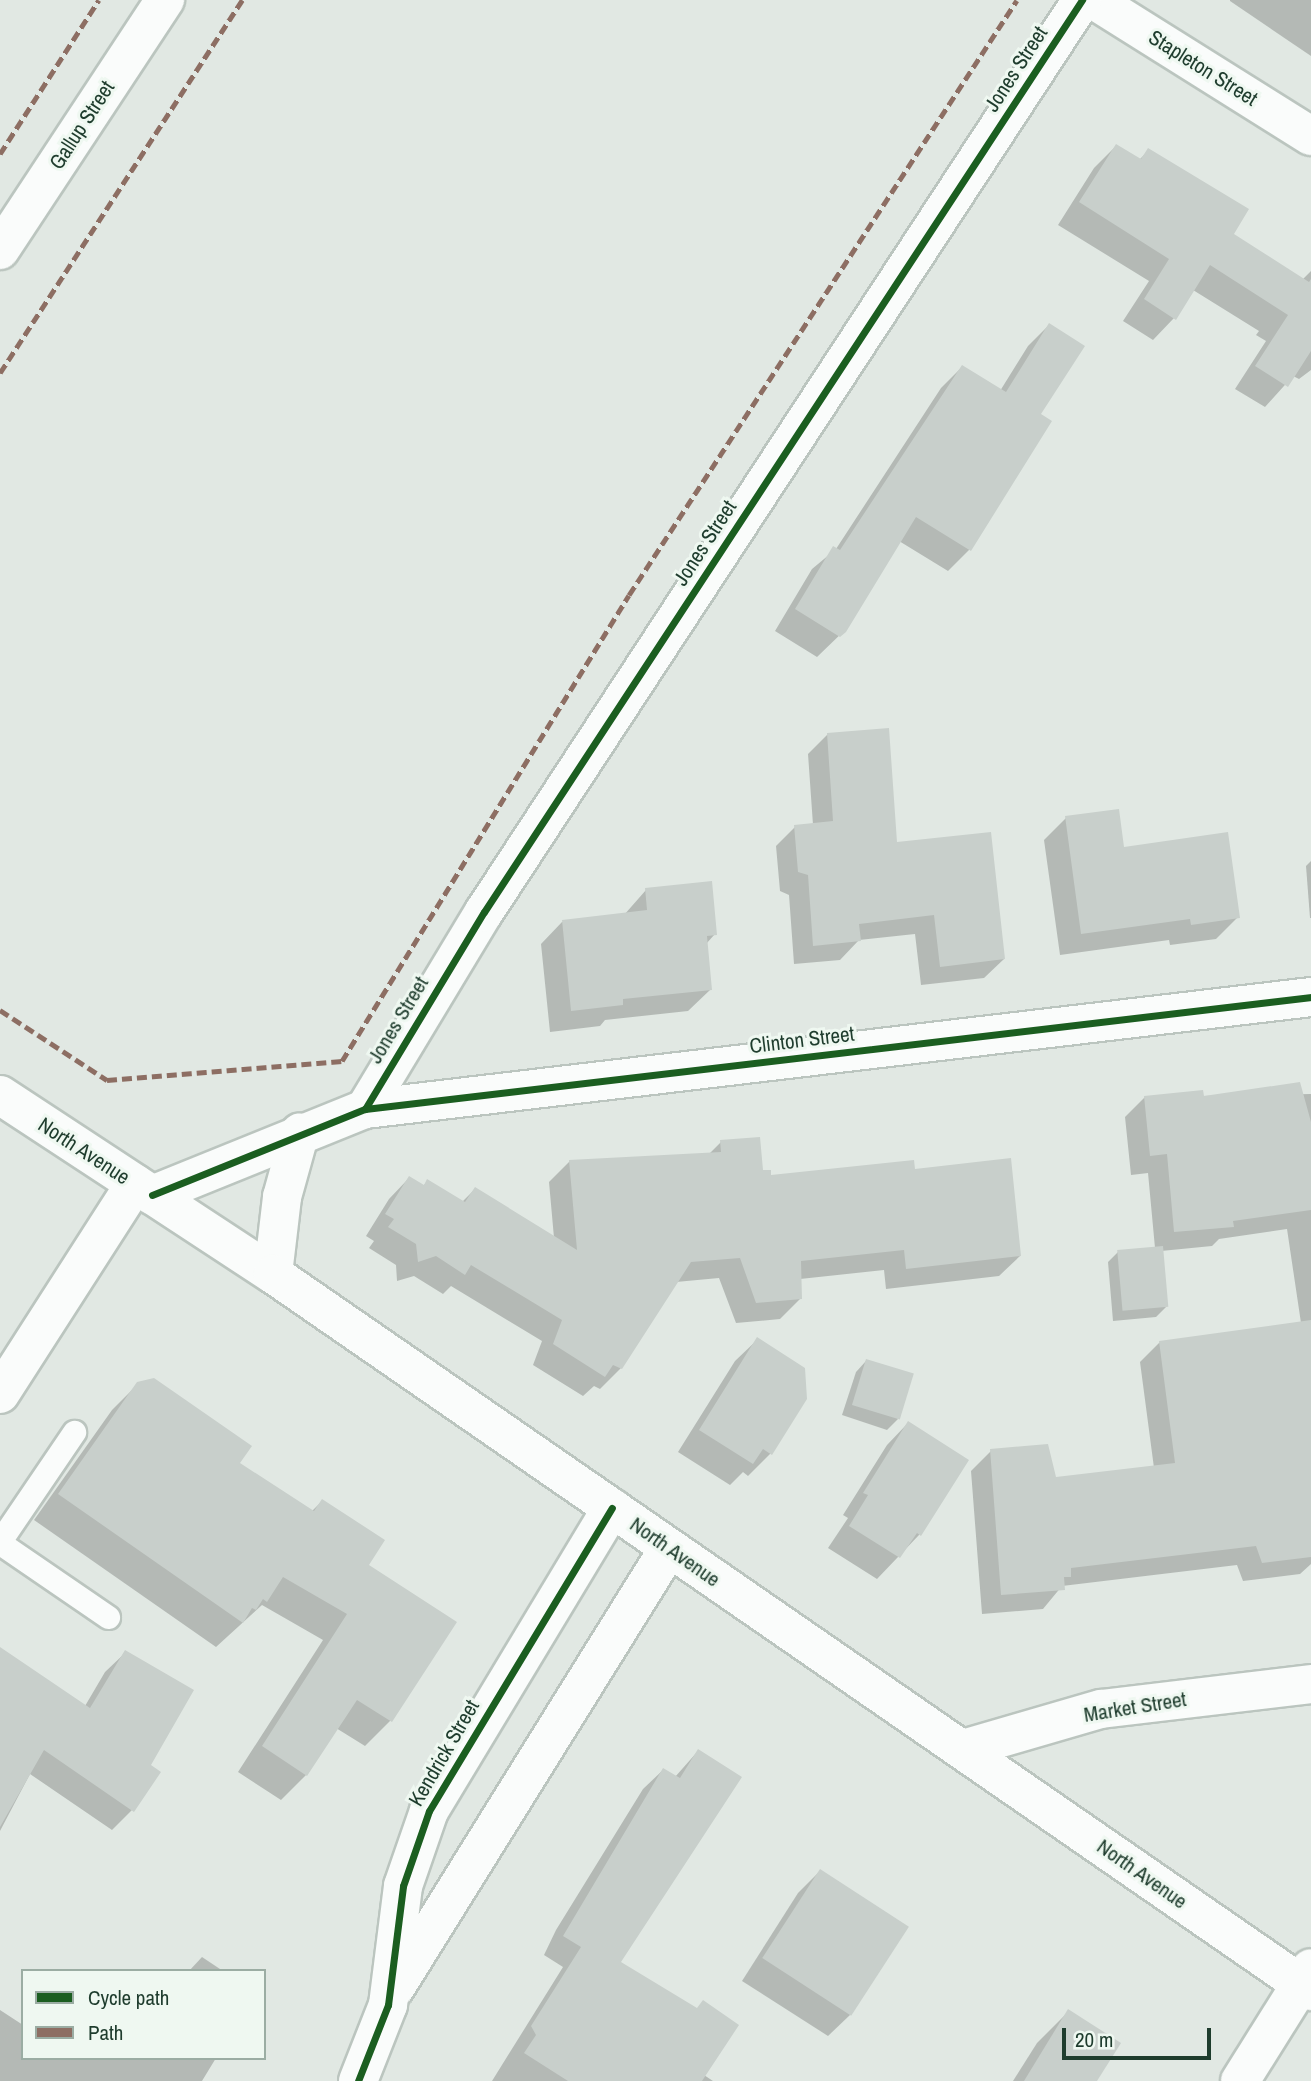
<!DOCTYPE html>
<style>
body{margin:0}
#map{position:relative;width:1311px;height:2081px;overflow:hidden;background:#e1e8e3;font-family:"Archivo Narrow",sans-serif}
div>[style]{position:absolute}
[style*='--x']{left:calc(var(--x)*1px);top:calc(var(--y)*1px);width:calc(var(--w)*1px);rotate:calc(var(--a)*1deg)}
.shadow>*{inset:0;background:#0003}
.building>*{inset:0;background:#c8cfcb;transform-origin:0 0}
.roads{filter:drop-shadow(2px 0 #bbc5bf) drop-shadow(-2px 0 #bbc5bf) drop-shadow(0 2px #bbc5bf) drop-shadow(0 -2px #bbc5bf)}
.lane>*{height:23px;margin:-11.5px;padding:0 11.5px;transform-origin:11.5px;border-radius:11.5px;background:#fafcfb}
.street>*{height:38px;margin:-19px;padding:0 19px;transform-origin:19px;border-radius:19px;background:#fafcfb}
.secondary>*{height:38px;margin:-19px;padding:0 19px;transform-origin:19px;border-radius:19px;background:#fafcfb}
.quiet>*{height:5px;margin-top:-2.5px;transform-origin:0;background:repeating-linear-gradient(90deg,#8d6e63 0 10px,transparent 0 15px)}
.cycleway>*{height:7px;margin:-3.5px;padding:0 3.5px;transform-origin:3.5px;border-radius:3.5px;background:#1b5e20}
span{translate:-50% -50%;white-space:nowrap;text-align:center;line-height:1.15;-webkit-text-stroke:6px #eff8f1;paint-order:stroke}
.street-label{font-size:21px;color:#1e3c2d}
.legend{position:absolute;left:21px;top:1969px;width:245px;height:91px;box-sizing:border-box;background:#eff8f1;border:2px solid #9bada3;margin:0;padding:9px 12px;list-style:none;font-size:21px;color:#1e3c2d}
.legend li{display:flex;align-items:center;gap:14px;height:35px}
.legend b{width:35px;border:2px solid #9bada3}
.scale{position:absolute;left:1062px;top:2028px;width:149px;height:32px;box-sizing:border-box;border:4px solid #1e3c2d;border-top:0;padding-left:9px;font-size:21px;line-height:24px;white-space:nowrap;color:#1e3c2d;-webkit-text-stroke:5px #eff8f1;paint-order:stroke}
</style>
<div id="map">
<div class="shadow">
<i style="clip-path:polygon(1311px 0,1311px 56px,1230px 1px,1230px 0)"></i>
<i style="clip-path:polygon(1116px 146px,1139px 160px,1149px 150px,1231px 235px,1302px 280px,1311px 271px,1311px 370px,1299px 379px,1293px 376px,1265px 407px,1235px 389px,1266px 341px,1256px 335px,1259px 331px,1193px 290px,1174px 318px,1153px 340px,1123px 321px,1149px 281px,1058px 225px,1094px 168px)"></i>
<i style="clip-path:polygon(1049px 325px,1039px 415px,1050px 422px,969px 550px,948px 571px,899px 541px,845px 630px,817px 657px,775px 631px,812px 569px,836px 549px,941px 388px,962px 367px,1000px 391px,1028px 346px)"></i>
<i style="clip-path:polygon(828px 734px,895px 844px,1004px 959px,984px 978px,921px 985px,915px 934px,859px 940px,840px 960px,794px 964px,789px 895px,780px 891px,776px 846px,795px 827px,813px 825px,808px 754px)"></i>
<i style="clip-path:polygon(1066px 818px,1122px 849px,1238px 917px,1216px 939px,1170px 945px,1169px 940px,1060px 955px,1044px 840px)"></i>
<i style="clip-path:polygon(1311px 861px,1311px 918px,1310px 918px,1306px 866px)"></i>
<i style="clip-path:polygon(646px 890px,715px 934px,706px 944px,710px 990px,688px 1011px,605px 1020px,600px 1026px,550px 1032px,541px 944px,562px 922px,624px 915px)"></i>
<i style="clip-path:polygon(1311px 1094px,1311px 1564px,1300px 1574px,1243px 1581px,1237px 1565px,1062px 1586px,1043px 1609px,982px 1614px,971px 1471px,991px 1451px,1054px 1479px,1154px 1468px,1140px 1362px,1160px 1342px,1301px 1323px,1287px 1229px,1219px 1239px,1212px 1246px,1161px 1251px,1167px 1306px,1156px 1317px,1113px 1321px,1108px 1262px,1118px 1252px,1155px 1248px,1148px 1173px,1131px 1175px,1125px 1117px,1145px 1097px)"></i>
<i style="clip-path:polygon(721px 1142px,769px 1177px,913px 1170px,1020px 1256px,999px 1276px,886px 1289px,884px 1270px,800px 1279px,801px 1298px,780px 1319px,736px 1323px,719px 1278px,676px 1282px,621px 1368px,600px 1389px,594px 1386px,583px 1396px,533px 1365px,542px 1341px,451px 1286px,443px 1294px,414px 1276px,397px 1281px,396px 1265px,369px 1248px,374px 1241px,366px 1236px,389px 1199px,409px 1178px,422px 1187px,428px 1181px,462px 1202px,475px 1189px,554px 1238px,549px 1182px,570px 1161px,708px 1155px)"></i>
<i style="clip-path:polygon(757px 1340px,805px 1399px,770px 1454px,748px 1476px,743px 1472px,730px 1485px,678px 1452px,735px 1361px)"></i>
<i style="clip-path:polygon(866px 1361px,898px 1419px,887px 1430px,842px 1415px,856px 1372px)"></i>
<i style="clip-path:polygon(138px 1384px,238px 1464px,312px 1511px,322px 1501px,366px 1565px,455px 1622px,390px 1721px,365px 1746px,336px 1728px,306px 1775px,281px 1800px,238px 1772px,323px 1640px,262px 1605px,216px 1647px,34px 1520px,112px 1410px)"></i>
<i style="clip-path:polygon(908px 1423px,966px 1461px,919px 1535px,877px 1579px,828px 1548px,848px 1518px,843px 1515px,887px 1445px)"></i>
<i style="clip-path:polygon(0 1649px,85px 1706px,105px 1672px,125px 1653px,149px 1765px,132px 1810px,112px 1830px,30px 1774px,0 1831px)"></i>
<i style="clip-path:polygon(698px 1751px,618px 1963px,704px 2075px,713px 2081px,492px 2081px,563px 1967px,544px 1955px,556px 1930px,643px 1789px,663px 1770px,675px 1777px)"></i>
<i style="clip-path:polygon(820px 1871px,850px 2015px,828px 2036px,742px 1981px,798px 1893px)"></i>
<i style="clip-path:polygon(202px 1957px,223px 1971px,189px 1971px)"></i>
<i style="clip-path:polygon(0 2010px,23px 2025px,23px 2058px,216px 2058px,202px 2081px,0 2081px)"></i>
<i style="clip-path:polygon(1068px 2012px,1095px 2081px,1013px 2081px,1037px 2043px)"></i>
</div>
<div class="building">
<i style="clip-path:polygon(1116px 144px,1141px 159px,1148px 148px,1249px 209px,1234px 234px,1309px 282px,1311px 279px,1311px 351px,1288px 387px,1255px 366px,1288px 315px,1210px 265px,1176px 320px,1144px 299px,1169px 259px,1079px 202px)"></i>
<i style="clip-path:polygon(1049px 323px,1085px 346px,1041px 414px,1052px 421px,971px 551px,916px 517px,846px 632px,840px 637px,795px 609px,833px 546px,840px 550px,962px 365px,1006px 392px)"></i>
<i style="clip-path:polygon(889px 728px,897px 842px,991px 832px,1005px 959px,940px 967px,934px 915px,859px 924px,861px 941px,813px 946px,808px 875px,798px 872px,794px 825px,833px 821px,827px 733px)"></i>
<i style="clip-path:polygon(1119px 809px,1124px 847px,1228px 832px,1240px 918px,1191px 925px,1190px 919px,1081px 934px,1065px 816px)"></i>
<i style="clip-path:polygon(712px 881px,717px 935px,707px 936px,712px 990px,623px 999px,623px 1005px,571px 1011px,562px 920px,647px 910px,645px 888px)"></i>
<i style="clip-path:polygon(1300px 1082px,1311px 1122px,1311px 1210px,1233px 1221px,1234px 1227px,1174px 1232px,1167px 1154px,1150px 1156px,1144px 1096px,1203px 1090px,1204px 1096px)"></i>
<i style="clip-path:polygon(760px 1137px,763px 1170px,771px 1170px,771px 1175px,914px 1160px,915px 1169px,1011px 1158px,1021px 1256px,906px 1269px,904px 1250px,801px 1261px,802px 1299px,756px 1303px,740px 1258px,691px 1262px,622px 1369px,613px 1365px,605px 1377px,553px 1344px,562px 1320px,471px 1265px,465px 1275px,436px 1256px,418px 1262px,416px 1244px,388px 1227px,394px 1219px,385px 1214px,409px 1176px,424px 1185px,427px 1179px,465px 1202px,475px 1187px,577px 1250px,569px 1160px,721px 1152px,720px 1140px)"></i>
<i style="left:1163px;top:1246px;width:61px;height:46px;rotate:85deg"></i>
<i style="clip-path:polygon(1311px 1320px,1311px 1557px,1262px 1563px,1256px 1546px,1071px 1568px,1071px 1577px,1064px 1577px,1065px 1590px,1001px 1595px,990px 1449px,1048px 1444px,1056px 1477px,1175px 1463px,1159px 1341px)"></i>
<i style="clip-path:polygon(757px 1337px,805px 1368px,807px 1399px,772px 1455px,763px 1449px,753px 1464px,699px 1430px)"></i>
<i style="left:866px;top:1359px;width:50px;height:48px;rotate:17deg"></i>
<i style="clip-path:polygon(154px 1378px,252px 1446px,240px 1463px,314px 1511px,322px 1499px,385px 1540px,369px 1565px,457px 1622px,392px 1722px,357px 1700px,307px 1776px,262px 1746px,347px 1614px,283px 1577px,267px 1602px,263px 1599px,256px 1610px,252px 1608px,243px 1623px,58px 1494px,137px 1382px)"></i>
<i style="clip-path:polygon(908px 1421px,969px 1460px,921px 1536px,917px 1533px,900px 1558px,849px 1526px,868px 1495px,863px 1493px)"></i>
<i style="clip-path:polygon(0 1647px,90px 1708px,125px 1650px,194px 1690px,151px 1765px,161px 1772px,134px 1812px,44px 1750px,0 1827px)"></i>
<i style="clip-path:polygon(698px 1749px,742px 1777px,621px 1962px,697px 2008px,703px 2000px,739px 2025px,702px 2081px,568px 2081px,524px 2053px,536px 2035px,531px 2026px,581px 1947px,563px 1936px,663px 1768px,680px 1778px)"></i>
<i style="left:820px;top:1869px;width:106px;height:106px;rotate:33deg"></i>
<i style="clip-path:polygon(1068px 2009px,1121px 2043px,1097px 2081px,1024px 2081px)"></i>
</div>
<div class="roads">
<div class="lane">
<i style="--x:0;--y:1541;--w:132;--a:-55.8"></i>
<i style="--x:0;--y:1543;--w:131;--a:34.4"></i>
</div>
<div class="street">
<i style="--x:1094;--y:0;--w:256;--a:32.1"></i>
<i style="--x:0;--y:250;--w:300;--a:-56.6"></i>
<i style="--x:365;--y:1109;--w:230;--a:-58.9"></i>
<i style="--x:484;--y:912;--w:1091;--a:-56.75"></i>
<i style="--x:152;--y:1195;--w:230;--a:-22"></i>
<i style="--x:365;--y:1109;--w:953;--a:-6.75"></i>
<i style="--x:273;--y:1274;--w:78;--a:-83.3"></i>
<i style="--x:282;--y:1197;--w:67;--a:-74.5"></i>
<i style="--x:0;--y:1394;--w:250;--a:-57.3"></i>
<i style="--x:963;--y:1749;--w:144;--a:-16.2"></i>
<i style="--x:1101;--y:1709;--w:211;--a:-6.8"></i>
<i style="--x:395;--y:1988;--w:518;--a:-58.09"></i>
<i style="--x:358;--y:2081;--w:82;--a:-68.5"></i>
<i style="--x:388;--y:2005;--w:120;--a:-82.8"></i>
<i style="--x:403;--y:1886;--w:79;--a:-70.9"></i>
<i style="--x:429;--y:1811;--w:354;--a:-58.9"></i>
<i style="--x:1240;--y:2081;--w:133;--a:-57.9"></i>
</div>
<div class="secondary">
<i style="--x:0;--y:1095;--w:326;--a:33.3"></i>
<i style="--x:273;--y:1274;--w:1262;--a:34.63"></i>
</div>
</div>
<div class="quiet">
<i style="--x:0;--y:154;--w:183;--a:-57.3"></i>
<i style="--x:0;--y:373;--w:445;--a:-57"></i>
<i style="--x:0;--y:1010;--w:128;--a:33.2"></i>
<i style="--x:107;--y:1080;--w:236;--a:-4.6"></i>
<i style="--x:342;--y:1061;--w:547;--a:-58.37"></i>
<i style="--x:629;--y:595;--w:710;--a:-56.89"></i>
</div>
<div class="cycleway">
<i style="--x:365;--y:1109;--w:230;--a:-58.9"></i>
<i style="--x:484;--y:912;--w:1091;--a:-56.75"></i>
<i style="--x:152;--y:1195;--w:230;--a:-22"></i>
<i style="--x:365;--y:1109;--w:953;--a:-6.75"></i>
<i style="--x:358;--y:2081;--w:82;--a:-68.5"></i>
<i style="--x:388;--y:2005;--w:120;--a:-82.8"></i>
<i style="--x:403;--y:1886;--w:79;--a:-70.9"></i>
<i style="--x:429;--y:1811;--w:354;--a:-58.9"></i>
</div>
<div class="street-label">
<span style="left:1203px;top:68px;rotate:32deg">Stapleton Street</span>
<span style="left:1016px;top:69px;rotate:-57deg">Jones Street</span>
<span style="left:82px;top:125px;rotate:-57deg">Gallup Street</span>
<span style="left:705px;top:543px;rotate:-57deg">Jones Street</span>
<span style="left:398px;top:1020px;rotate:-59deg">Jones Street</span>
<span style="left:802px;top:1040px;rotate:-7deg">Clinton Street</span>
<span style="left:84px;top:1151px;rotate:33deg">North Avenue</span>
<span style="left:675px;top:1552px;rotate:35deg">North Avenue</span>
<span style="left:1135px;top:1707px;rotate:-9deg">Market Street</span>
<span style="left:444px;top:1753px;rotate:-60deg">Kendrick Street</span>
<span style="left:1142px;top:1874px;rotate:35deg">North Avenue</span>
</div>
<ul class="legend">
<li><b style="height:9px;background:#1b5e20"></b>Cycle path</li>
<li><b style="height:9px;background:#8d6e63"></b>Path</li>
</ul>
<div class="scale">20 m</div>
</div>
